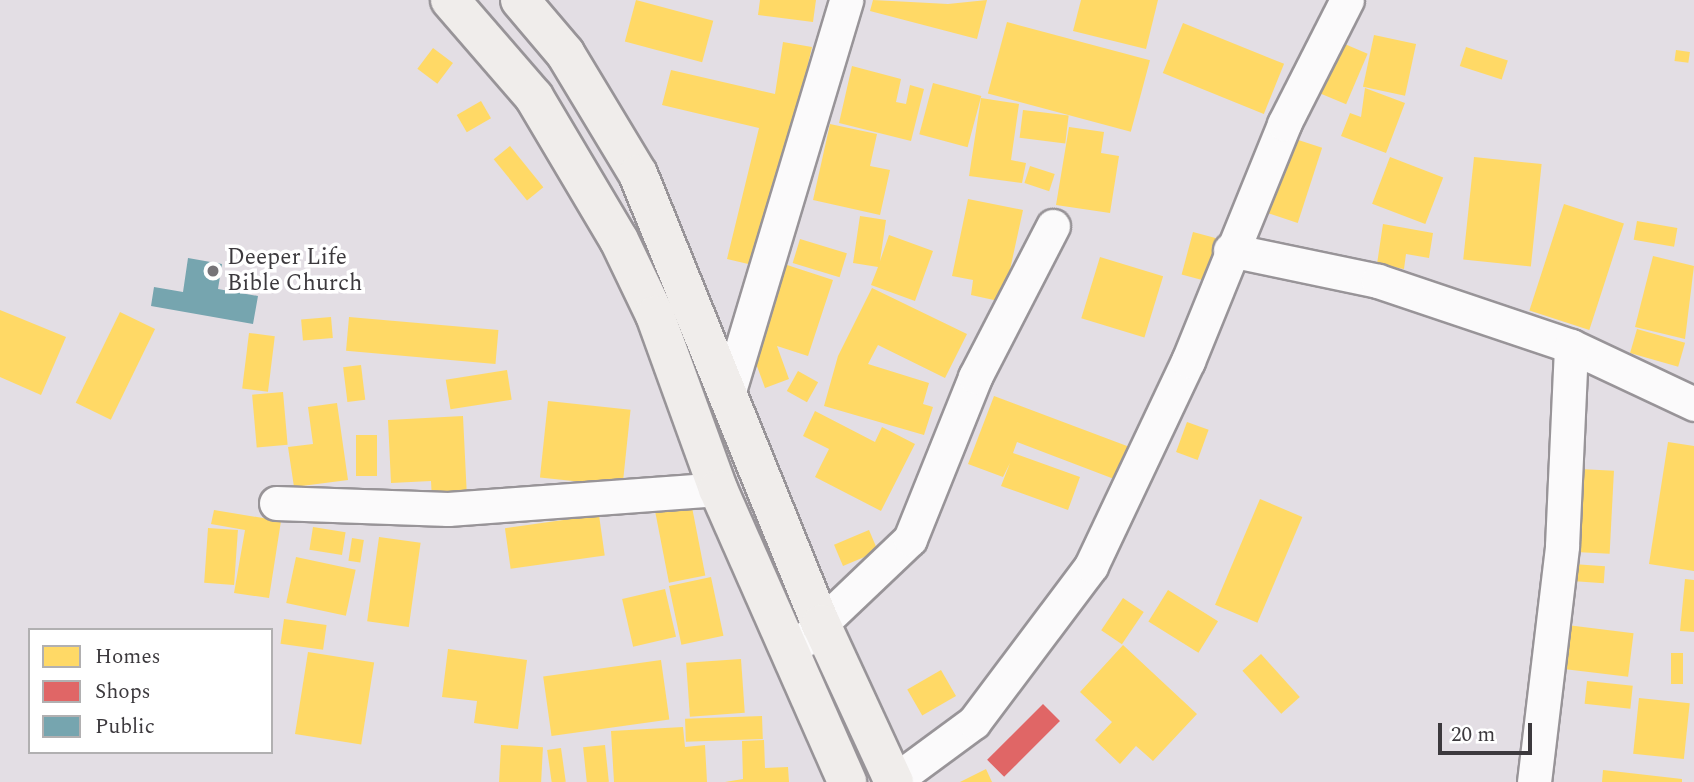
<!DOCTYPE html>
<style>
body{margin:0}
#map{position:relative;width:1694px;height:782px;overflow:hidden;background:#e3dee4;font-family:Spectral,serif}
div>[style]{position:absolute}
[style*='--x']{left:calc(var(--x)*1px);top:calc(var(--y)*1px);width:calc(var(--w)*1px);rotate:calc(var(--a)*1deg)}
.homes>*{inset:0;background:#ffd966;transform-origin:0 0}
.shops>*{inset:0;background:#e06666;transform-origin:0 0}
.public>*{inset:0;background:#76a5af}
.roads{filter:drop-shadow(2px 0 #989498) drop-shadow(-2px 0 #989498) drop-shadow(0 2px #989498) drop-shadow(0 -2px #989498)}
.minor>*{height:33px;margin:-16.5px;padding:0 16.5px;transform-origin:16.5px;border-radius:16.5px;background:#fbfafb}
.secondary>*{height:38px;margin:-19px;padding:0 19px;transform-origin:19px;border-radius:19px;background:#f0edeb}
.dots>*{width:19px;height:19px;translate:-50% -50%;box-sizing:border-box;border:4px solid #fff;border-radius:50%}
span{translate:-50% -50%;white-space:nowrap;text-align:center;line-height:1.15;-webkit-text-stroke:7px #fff;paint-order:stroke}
.poi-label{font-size:23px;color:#3c393d}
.left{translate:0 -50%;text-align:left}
.legend{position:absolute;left:28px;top:628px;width:245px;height:126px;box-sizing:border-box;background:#fff;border:2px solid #b1b0b1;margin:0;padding:9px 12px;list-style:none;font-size:21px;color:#3c393d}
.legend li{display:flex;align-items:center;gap:14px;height:35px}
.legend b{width:35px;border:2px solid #b1b0b1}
.scale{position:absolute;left:1438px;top:723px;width:94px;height:32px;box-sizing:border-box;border:4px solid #3c393d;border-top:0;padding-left:9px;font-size:21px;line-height:24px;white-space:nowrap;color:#3c393d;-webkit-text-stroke:5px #fff;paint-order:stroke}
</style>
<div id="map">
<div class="homes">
<i style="left:636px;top:0;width:80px;height:43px;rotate:15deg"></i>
<i style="clip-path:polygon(760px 0,816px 0,813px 22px,758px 15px)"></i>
<i style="clip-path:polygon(873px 0,948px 4px,987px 0,977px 39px,870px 11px)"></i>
<i style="clip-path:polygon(1081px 0,1158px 0,1146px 49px,1073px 31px)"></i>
<i style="left:1007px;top:22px;width:148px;height:74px;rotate:15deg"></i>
<i style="left:1183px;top:23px;width:109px;height:54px;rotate:22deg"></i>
<i style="left:1374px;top:35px;width:43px;height:53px;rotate:12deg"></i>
<i style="clip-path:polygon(783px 42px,812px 47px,761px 267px,727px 259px,759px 128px,662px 105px,671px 70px,775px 94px)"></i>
<i style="left:1340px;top:42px;width:30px;height:55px;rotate:23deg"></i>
<i style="left:1466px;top:47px;width:44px;height:20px;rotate:18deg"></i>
<i style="left:433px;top:48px;width:25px;height:26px;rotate:37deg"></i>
<i style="left:1676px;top:50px;width:14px;height:11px;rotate:8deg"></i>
<i style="clip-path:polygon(852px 66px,901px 79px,896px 102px,906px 104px,910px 85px,924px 89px,911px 141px,839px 123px)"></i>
<i style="left:933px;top:83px;width:50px;height:53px;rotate:15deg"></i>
<i style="clip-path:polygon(1365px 88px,1405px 103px,1386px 153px,1341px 136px,1350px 113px,1361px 117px)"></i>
<i style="clip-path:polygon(981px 98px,1019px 104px,1011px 160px,1026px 163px,1022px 183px,969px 176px)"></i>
<i style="left:481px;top:101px;width:20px;height:28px;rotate:60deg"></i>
<i style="left:1023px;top:110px;width:46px;height:28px;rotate:7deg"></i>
<i style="clip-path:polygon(830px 124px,877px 134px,870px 166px,890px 170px,880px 215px,813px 200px)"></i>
<i style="clip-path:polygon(1069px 127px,1104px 132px,1101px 153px,1119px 156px,1110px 213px,1056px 205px)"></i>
<i style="left:1286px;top:136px;width:38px;height:79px;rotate:18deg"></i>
<i style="left:510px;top:146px;width:53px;height:21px;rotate:51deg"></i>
<i style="left:1390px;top:157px;width:57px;height:50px;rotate:21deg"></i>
<i style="left:1474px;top:157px;width:68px;height:103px;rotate:6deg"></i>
<i style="left:1030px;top:166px;width:26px;height:18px;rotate:18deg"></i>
<i style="clip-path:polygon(968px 199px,1023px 210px,1003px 302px,971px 295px,973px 280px,952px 276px)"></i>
<i style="left:1564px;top:204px;width:63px;height:112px;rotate:18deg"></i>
<i style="clip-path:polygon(860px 216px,886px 220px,880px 261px,889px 235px,933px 251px,915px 301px,871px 285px,878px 267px,853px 263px)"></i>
<i style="left:1637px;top:221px;width:41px;height:19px;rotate:10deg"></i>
<i style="clip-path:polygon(1383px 224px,1433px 233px,1429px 258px,1406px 254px,1404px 269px,1377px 264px)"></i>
<i style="left:1193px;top:232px;width:28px;height:44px;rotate:15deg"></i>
<i style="left:800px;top:239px;width:49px;height:25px;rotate:17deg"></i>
<i style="clip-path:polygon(1653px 256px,1694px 266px,1685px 339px,1635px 327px)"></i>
<i style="left:1100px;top:257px;width:66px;height:64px;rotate:17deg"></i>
<i style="clip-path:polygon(784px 264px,833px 280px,808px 356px,777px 346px,789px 379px,765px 388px,750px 347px,764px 342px,759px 340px)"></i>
<i style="clip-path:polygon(872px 288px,967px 334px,945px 378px,878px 345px,868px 364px,929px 383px,923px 404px,933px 407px,924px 435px,824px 406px,838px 356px)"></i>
<i style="clip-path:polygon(0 310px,66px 337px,41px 395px,0 377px)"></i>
<i style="left:120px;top:312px;width:39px;height:101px;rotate:26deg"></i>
<i style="left:331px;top:317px;width:21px;height:30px;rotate:85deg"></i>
<i style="left:349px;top:317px;width:150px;height:34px;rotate:5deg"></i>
<i style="left:1637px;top:329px;width:50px;height:25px;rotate:16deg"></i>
<i style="left:249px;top:333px;width:26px;height:56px;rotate:7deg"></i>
<i style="left:361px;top:365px;width:35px;height:18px;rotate:83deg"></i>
<i style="left:507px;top:370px;width:30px;height:62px;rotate:81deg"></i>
<i style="left:798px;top:371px;width:23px;height:23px;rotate:29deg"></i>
<i style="left:283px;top:392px;width:53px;height:31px;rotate:85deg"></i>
<i style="clip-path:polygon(994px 396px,1135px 449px,1122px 482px,1017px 442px,1013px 453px,1080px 477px,1068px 510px,1001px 486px,1010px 463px,1003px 477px,968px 464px)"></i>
<i style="left:548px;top:401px;width:83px;height:77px;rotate:6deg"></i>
<i style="clip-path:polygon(337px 403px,348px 480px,294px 487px,288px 447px,313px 444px,308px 407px)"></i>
<i style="clip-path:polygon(815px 411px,875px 442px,882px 427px,915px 444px,881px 511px,815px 477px,829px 449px,803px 436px)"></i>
<i style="clip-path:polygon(463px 416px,467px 498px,432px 500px,431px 481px,391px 483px,388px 420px)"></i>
<i style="left:1187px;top:422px;width:23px;height:32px;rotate:20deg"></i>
<i style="left:356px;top:435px;width:21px;height:41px"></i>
<i style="clip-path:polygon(1668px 442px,1694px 446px,1694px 571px,1649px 564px)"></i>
<i style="left:1580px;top:469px;width:34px;height:83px;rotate:3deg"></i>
<i style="left:1260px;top:499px;width:46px;height:115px;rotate:23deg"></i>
<i style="left:691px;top:502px;width:75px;height:37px;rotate:79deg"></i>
<i style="clip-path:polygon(214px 510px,281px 521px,269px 598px,234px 593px,245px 530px,211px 524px)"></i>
<i style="left:599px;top:515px;width:41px;height:95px;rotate:82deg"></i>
<i style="left:313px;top:527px;width:33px;height:23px;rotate:9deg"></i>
<i style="left:208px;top:528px;width:30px;height:55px;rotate:4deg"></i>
<i style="left:869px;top:530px;width:23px;height:38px;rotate:67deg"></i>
<i style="left:379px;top:537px;width:42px;height:85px;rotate:8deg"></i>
<i style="left:352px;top:538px;width:12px;height:23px;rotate:9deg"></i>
<i style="left:296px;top:557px;width:61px;height:47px;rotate:12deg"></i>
<i style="left:1573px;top:564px;width:32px;height:17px;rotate:4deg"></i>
<i style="left:711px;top:577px;width:60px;height:43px;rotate:78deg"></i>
<i style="clip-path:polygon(1685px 579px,1694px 580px,1694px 632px,1680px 631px)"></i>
<i style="left:665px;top:589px;width:49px;height:44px;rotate:77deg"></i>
<i style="left:1168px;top:590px;width:59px;height:37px;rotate:32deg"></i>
<i style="left:1123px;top:598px;width:25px;height:39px;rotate:34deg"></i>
<i style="left:284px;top:619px;width:43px;height:25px;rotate:8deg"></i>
<i style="left:1567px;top:625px;width:67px;height:44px;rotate:7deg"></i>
<i style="clip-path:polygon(1123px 645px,1197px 714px,1153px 761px,1136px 746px,1120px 764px,1095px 740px,1112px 722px,1080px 692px)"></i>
<i style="clip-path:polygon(448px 649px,527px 660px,518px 729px,474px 723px,477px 701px,442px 697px)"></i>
<i style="left:308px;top:652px;width:67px;height:83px;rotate:9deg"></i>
<i style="left:1671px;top:653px;width:12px;height:31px"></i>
<i style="left:1261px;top:654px;width:58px;height:25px;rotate:48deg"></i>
<i style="left:741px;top:659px;width:54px;height:55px;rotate:86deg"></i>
<i style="left:661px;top:660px;width:60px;height:119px;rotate:82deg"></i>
<i style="left:941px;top:670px;width:30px;height:39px;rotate:60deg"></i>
<i style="left:1587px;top:681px;width:46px;height:23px;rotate:6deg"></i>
<i style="left:1639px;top:698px;width:51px;height:56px;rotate:6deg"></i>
<i style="left:762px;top:716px;width:23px;height:77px;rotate:88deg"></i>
<i style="clip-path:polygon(683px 727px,685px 747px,705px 745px,707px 782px,614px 782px,611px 731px)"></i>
<i style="clip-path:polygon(764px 740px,765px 768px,788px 767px,789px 782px,725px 782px,743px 779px,742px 741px)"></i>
<i style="left:501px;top:745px;width:42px;height:37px;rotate:3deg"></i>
<i style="left:605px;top:745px;width:37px;height:22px;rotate:84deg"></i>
<i style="left:561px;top:748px;width:34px;height:14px;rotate:82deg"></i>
<i style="clip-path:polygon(986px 769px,992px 782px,960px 782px)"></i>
<i style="clip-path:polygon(1603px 770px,1682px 779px,1682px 782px,1602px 782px)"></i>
</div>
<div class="shops">
<i style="left:1043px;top:704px;width:24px;height:79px;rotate:45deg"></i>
</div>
<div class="public">
<i style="clip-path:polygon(188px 258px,222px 264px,218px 289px,258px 296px,253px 324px,151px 306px,154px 287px,183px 292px)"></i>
</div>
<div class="roads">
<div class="minor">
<i style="--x:1230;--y:250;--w:151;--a:11.8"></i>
<i style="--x:1378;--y:281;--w:204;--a:18.6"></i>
<i style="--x:1571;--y:346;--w:136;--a:25.2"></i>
<i style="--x:729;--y:391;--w:408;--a:-73.3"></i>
<i style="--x:276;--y:503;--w:172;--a:2"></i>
<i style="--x:448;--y:509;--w:271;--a:-4.2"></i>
<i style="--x:804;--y:640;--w:146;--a:-43.6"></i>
<i style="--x:910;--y:539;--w:175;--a:-68.1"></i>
<i style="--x:975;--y:377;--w:170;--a:-62.7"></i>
<i style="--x:894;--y:781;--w:99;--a:-36.4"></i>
<i style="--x:974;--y:722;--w:195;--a:-53.1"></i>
<i style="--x:1091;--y:566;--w:227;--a:-64.7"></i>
<i style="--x:1188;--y:361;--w:256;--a:-67.9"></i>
<i style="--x:1284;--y:124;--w:139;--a:-63.1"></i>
<i style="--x:1534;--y:782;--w:238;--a:-83.2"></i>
<i style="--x:1562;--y:546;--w:200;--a:-87.4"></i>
</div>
<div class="secondary">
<i style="--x:450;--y:0;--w:128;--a:49.1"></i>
<i style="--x:534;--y:97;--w:166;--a:59.3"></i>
<i style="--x:619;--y:240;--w:83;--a:64.4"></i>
<i style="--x:655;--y:315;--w:185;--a:70.1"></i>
<i style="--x:718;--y:489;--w:320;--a:66.2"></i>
<i style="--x:520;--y:0;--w:70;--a:49.7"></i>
<i style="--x:565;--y:53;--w:141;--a:58.9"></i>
<i style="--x:638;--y:174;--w:486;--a:67.9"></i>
<i style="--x:821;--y:624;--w:174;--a:65.2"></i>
</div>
</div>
<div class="dots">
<i style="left:213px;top:271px;background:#767377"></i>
</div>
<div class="poi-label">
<span class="left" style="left:227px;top:271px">Deeper Life<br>Bible Church</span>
</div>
<ul class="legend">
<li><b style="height:19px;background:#ffd966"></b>Homes</li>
<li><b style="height:19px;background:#e06666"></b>Shops</li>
<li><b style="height:19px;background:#76a5af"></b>Public</li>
</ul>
<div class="scale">20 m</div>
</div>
